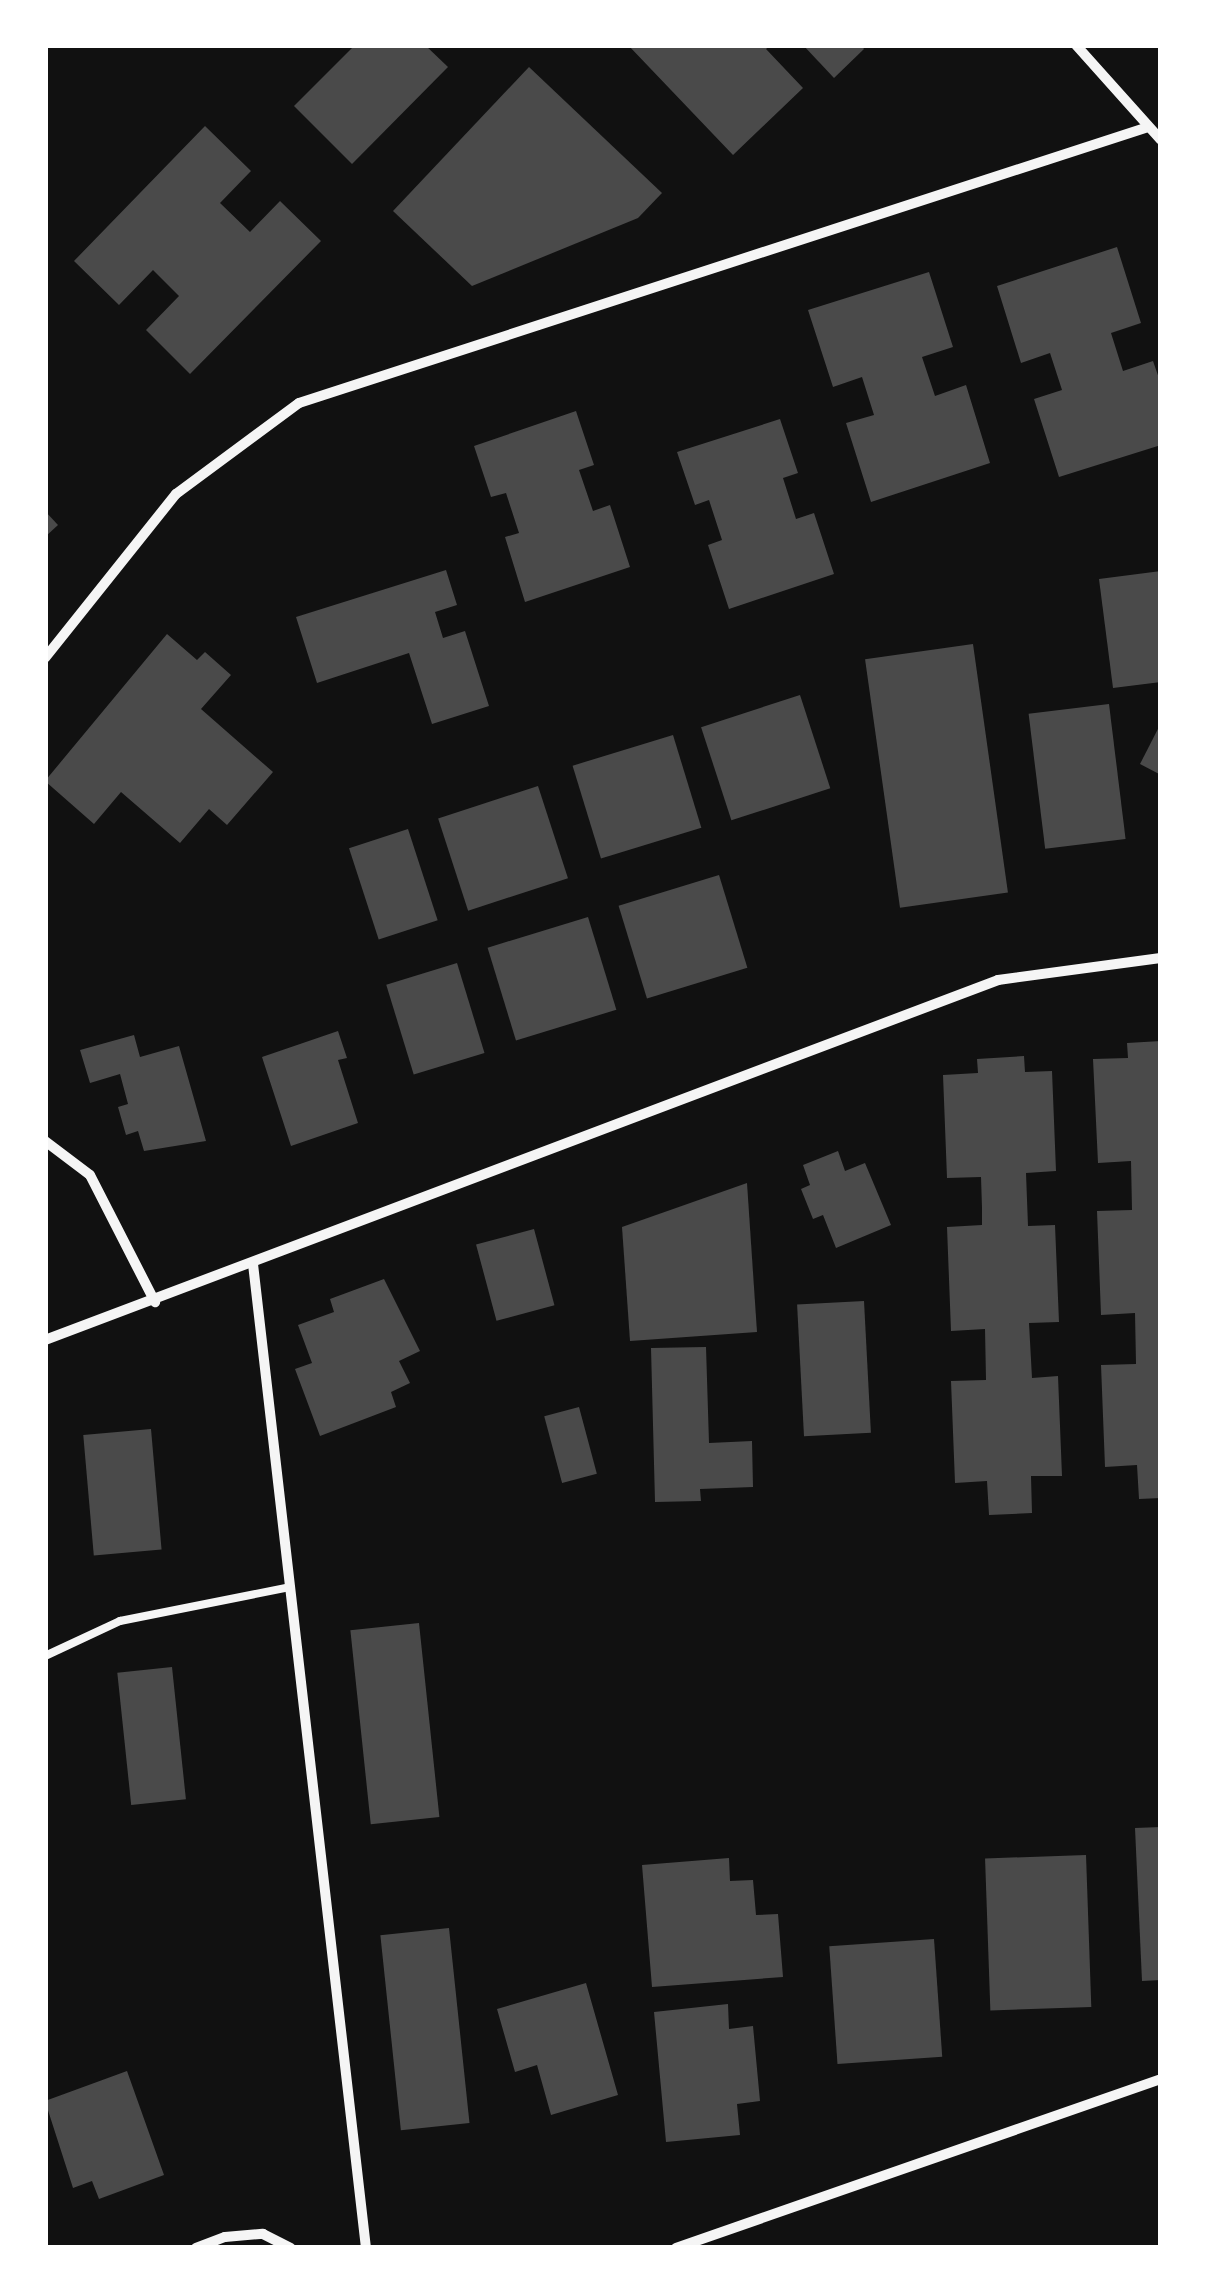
<!DOCTYPE html>
<style>
body{margin:0}
#map{position:relative;width:1206px;height:2293px;overflow:hidden;background:#111;font-family:"Work Sans",sans-serif}
div>[style]{position:absolute}
[style*='--x']{left:calc(var(--x)*1px);top:calc(var(--y)*1px);width:calc(var(--w)*1px);rotate:calc(var(--a)*1deg)}
.building>*{inset:0;background:#4a4a4a;transform-origin:0 0}
.service>*{height:8px;margin:-4px;padding:0 4px;transform-origin:4px;border-radius:4px;background:#f5f5f5}
.minor>*{height:10px;margin:-5px;padding:0 5px;transform-origin:5px;border-radius:5px;background:#f5f5f5}
span{translate:-50% -50%;white-space:nowrap;text-align:center;line-height:1.15;-webkit-text-stroke:8px #fff;paint-order:stroke}
.frame{position:absolute;inset:0;border:48px solid #fff;pointer-events:none}
</style>
<div id="map">
<div class="building">
<i style="clip-path:polygon(355px 45px,425px 45px,448px 67px,352px 164px,294px 106px)"></i>
<i style="clip-path:polygon(628px 45px,771px 45px,766px 49px,803px 88px,733px 155px)"></i>
<i style="clip-path:polygon(803px 45px,861px 45px,864px 49px,834px 78px)"></i>
<i style="clip-path:polygon(529px 67px,662px 193px,638px 218px,472px 286px,393px 211px)"></i>
<i style="clip-path:polygon(205px 126px,251px 171px,220px 203px,250px 232px,280px 201px,321px 241px,190px 374px,146px 330px,179px 296px,153px 270px,119px 305px,74px 261px)"></i>
<i style="clip-path:polygon(1117px 247px,1141px 323px,1111px 333px,1123px 371px,1153px 361px,1161px 384px,1161px 445px,1059px 477px,1034px 399px,1062px 390px,1050px 353px,1021px 363px,997px 286px)"></i>
<i style="clip-path:polygon(929px 272px,953px 347px,922px 357px,935px 396px,966px 385px,990px 463px,871px 502px,846px 423px,874px 415px,862px 377px,833px 387px,808px 310px)"></i>
<i style="clip-path:polygon(576px 411px,594px 465px,579px 470px,593px 511px,610px 505px,630px 567px,525px 602px,505px 537px,519px 533px,506px 493px,491px 497px,474px 446px)"></i>
<i style="clip-path:polygon(780px 419px,798px 473px,783px 478px,796px 519px,814px 513px,834px 574px,729px 609px,708px 545px,722px 540px,709px 500px,695px 505px,677px 452px)"></i>
<i style="clip-path:polygon(45px 511px,58px 525px,45px 537px)"></i>
<i style="clip-path:polygon(446px 570px,457px 605px,435px 612px,443px 638px,465px 631px,489px 706px,432px 724px,409px 653px,317px 683px,296px 617px)"></i>
<i style="clip-path:polygon(1161px 571px,1161px 682px,1113px 688px,1099px 579px)"></i>
<i style="clip-path:polygon(167px 634px,197px 660px,205px 652px,231px 675px,201px 709px,273px 772px,227px 825px,209px 809px,180px 843px,121px 792px,94px 824px,45px 781px)"></i>
<i style="left:973px;top:644px;width:251px;height:109px;rotate:82deg"></i>
<i style="left:800px;top:695px;width:98px;height:104px;rotate:72deg"></i>
<i style="left:1109px;top:704px;width:136px;height:81px;rotate:83deg"></i>
<i style="clip-path:polygon(1161px 723px,1161px 775px,1140px 764px)"></i>
<i style="left:673px;top:735px;width:97px;height:105px;rotate:73deg"></i>
<i style="left:538px;top:786px;width:97px;height:105px;rotate:72deg"></i>
<i style="left:408px;top:829px;width:96px;height:62px;rotate:72deg"></i>
<i style="left:719px;top:875px;width:97px;height:105px;rotate:73deg"></i>
<i style="left:588px;top:917px;width:97px;height:105px;rotate:73deg"></i>
<i style="left:457px;top:963px;width:94px;height:74px;rotate:73deg"></i>
<i style="clip-path:polygon(338px 1031px,347px 1058px,338px 1060px,358px 1123px,291px 1146px,262px 1057px)"></i>
<i style="clip-path:polygon(134px 1035px,140px 1057px,179px 1046px,206px 1141px,144px 1151px,138px 1131px,126px 1135px,118px 1107px,128px 1104px,120px 1074px,90px 1083px,80px 1050px)"></i>
<i style="clip-path:polygon(1161px 1041px,1161px 1498px,1139px 1499px,1137px 1465px,1105px 1467px,1101px 1365px,1136px 1364px,1135px 1313px,1101px 1315px,1097px 1211px,1132px 1210px,1131px 1161px,1098px 1163px,1093px 1059px,1128px 1058px,1127px 1043px)"></i>
<i style="clip-path:polygon(1024px 1056px,1025px 1072px,1052px 1071px,1056px 1171px,1026px 1173px,1028px 1226px,1055px 1225px,1059px 1322px,1029px 1323px,1032px 1378px,1058px 1376px,1062px 1476px,1031px 1476px,1032px 1513px,989px 1515px,987px 1481px,955px 1483px,951px 1381px,986px 1380px,985px 1329px,951px 1331px,947px 1227px,982px 1225px,982px 1208px,981px 1177px,947px 1178px,943px 1075px,978px 1073px,977px 1059px)"></i>
<i style="clip-path:polygon(838px 1151px,845px 1171px,865px 1163px,891px 1225px,836px 1248px,823px 1215px,813px 1219px,801px 1189px,810px 1185px,803px 1165px)"></i>
<i style="clip-path:polygon(747px 1183px,757px 1332px,630px 1341px,622px 1227px)"></i>
<i style="left:534px;top:1229px;width:79px;height:60px;rotate:75deg"></i>
<i style="clip-path:polygon(384px 1279px,420px 1351px,399px 1361px,410px 1383px,391px 1392px,396px 1407px,320px 1436px,295px 1369px,312px 1363px,298px 1325px,334px 1312px,330px 1299px)"></i>
<i style="left:864px;top:1301px;width:132px;height:67px;rotate:87deg"></i>
<i style="clip-path:polygon(706px 1347px,709px 1443px,752px 1441px,753px 1487px,700px 1489px,701px 1501px,655px 1502px,651px 1348px)"></i>
<i style="left:579px;top:1407px;width:69px;height:36px;rotate:75deg"></i>
<i style="left:151px;top:1429px;width:121px;height:68px;rotate:85deg"></i>
<i style="left:419px;top:1623px;width:195px;height:69px;rotate:84deg"></i>
<i style="left:172px;top:1667px;width:133px;height:55px;rotate:84deg"></i>
<i style="clip-path:polygon(1161px 1827px,1161px 1980px,1142px 1981px,1135px 1828px)"></i>
<i style="left:1086px;top:1855px;width:152px;height:101px;rotate:88deg"></i>
<i style="clip-path:polygon(729px 1858px,730px 1881px,753px 1880px,756px 1915px,778px 1914px,783px 1977px,652px 1987px,642px 1865px)"></i>
<i style="left:449px;top:1928px;width:196px;height:69px;rotate:84deg"></i>
<i style="left:934px;top:1939px;width:118px;height:105px;rotate:86deg"></i>
<i style="clip-path:polygon(586px 1983px,618px 2095px,551px 2115px,537px 2065px,515px 2072px,497px 2009px)"></i>
<i style="clip-path:polygon(728px 2004px,729px 2029px,753px 2026px,760px 2101px,737px 2104px,740px 2135px,666px 2142px,654px 2012px)"></i>
<i style="clip-path:polygon(127px 2071px,164px 2175px,99px 2199px,92px 2181px,73px 2188px,45px 2101px)"></i>
</div>
<div class="service">
<i style="--x:45;--y:1656;--w:83;--a:-25"></i>
<i style="--x:120;--y:1621;--w:173;--a:-11.3"></i>
</div>
<div class="minor">
<i style="--x:1076;--y:45;--w:127;--a:48.2"></i>
<i style="--x:45;--y:658;--w:210;--a:-51.4"></i>
<i style="--x:176;--y:494;--w:153;--a:-36.5"></i>
<i style="--x:299;--y:403;--w:893;--a:-18.01"></i>
<i style="--x:45;--y:1141;--w:56;--a:37.1"></i>
<i style="--x:90;--y:1175;--w:143;--a:62.9"></i>
<i style="--x:253;--y:1264;--w:990;--a:83.45"></i>
<i style="--x:45;--y:1340;--w:1019;--a:-20.69"></i>
<i style="--x:998;--y:980;--w:164;--a:-7.7"></i>
<i style="--x:196;--y:2248;--w:31;--a:-21"></i>
<i style="--x:225;--y:2237;--w:38;--a:-5"></i>
<i style="--x:263;--y:2234;--w:31;--a:27"></i>
<i style="--x:676;--y:2248;--w:514;--a:-19.21"></i>
</div>
<div class="frame"></div>
</div>
